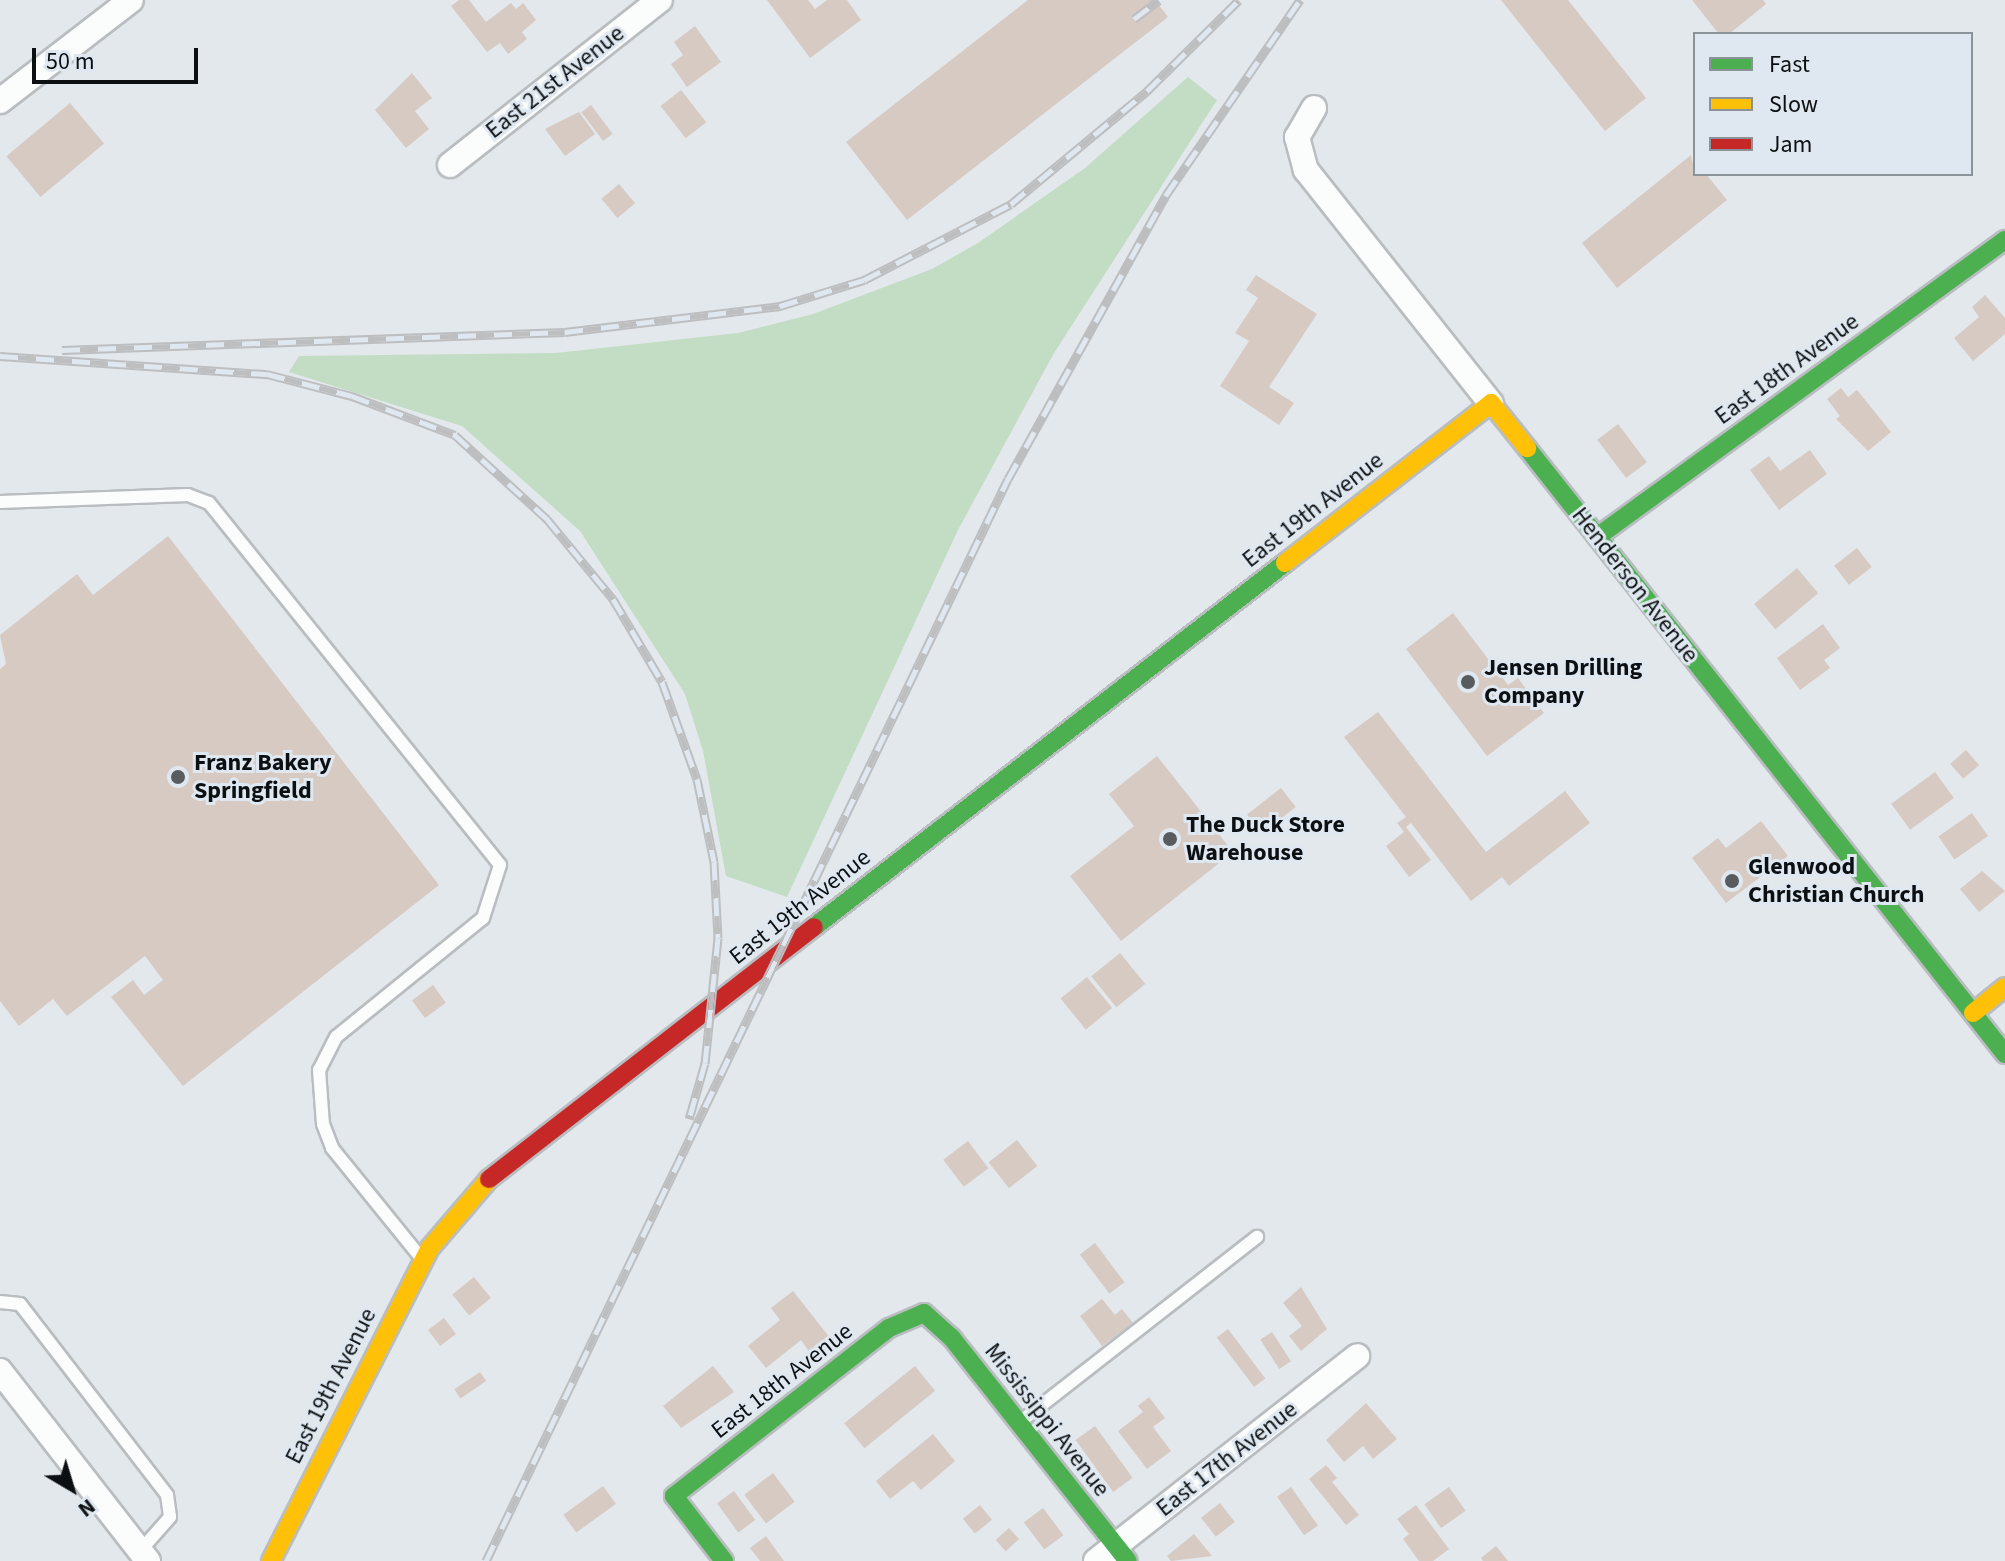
<!DOCTYPE html>
<style>
body{margin:0}
#map{position:relative;width:2005px;height:1561px;overflow:hidden;background:#e3e8ec;font-family:"Source Sans 3",sans-serif}
div>[style]{position:absolute}
[style*='--x']{left:calc(var(--x)*1px);top:calc(var(--y)*1px);width:calc(var(--w)*1px);rotate:calc(var(--a)*1deg)}
.green>*{inset:0;background:#c3dcc4}
.building>*{inset:0;background:#d6cac3;transform-origin:0 0}
.roads{filter:drop-shadow(2px 0 #b9bdc0) drop-shadow(-2px 0 #b9bdc0) drop-shadow(0 2px #b9bdc0) drop-shadow(0 -2px #b9bdc0)}
.lane>*{height:12px;margin:-6px;padding:0 6px;transform-origin:6px;border-radius:6px;background:#fbfcfc}
.street>*{height:24px;margin:-12px;padding:0 12px;transform-origin:12px;border-radius:12px;background:#fbfcfc}
.fast>*{height:18px;margin:-9px;padding:0 9px;transform-origin:9px;border-radius:9px;background:#4caf50}
.slow>*{height:18px;margin:-9px;padding:0 9px;transform-origin:9px;border-radius:9px;background:#ffc107}
.jam>*{height:18px;margin:-9px;padding:0 9px;transform-origin:9px;border-radius:9px;background:#c62828}
.rail>*{height:9px;margin-top:-4.5px;transform-origin:0;background:repeating-linear-gradient(90deg,#dfe8f0 0 18px,#bdbec0 0 36px);box-sizing:border-box;border-block:2px solid #bdbec0}
.dots>*{width:22px;height:22px;translate:-50% -50%;box-sizing:border-box;border:4px solid #dfe8f0;border-radius:50%}
span{translate:-50% -50%;white-space:nowrap;text-align:center;line-height:1.15;-webkit-text-stroke:6px #dfe8f0;paint-order:stroke}
.street-label{font-size:24px;color:#0d1013}
.poi-label{font-size:24px;color:#0d1013;font-weight:700}
.left{translate:0 -50%;text-align:left}
.legend{position:absolute;left:1693px;top:32px;width:280px;height:144px;box-sizing:border-box;background:#dfe8f0;border:2px solid #8b9298;margin:0;padding:10px 14px;list-style:none;font-size:24px;color:#0d1013}
.legend li{display:flex;align-items:center;gap:16px;height:40px}
.legend b{width:40px;border:2px solid #8b9298}
.north{position:absolute;left:32px;top:1449px;width:80px;height:80px;-webkit-text-stroke:6px #dfe8f0;paint-order:stroke;rotate:142deg;font-size:22px;font-weight:700;line-height:32px;text-align:center;color:#0d1013}
.north::after{content:'';display:block;margin:auto;width:28px;height:36px;background:#0d1013;clip-path:polygon(50% 0,100% 100%,50% 72%,0 100%)}
.scale{position:absolute;left:32px;top:48px;width:166px;height:36px;box-sizing:border-box;border:4px solid #0d1013;border-top:0;padding-left:10px;font-size:24px;line-height:28px;white-space:nowrap;color:#0d1013;-webkit-text-stroke:6px #dfe8f0;paint-order:stroke}
</style>
<div id="map">
<div class="green">
<i style="clip-path:polygon(1188px 77px,1217px 100px,1054px 353px,958px 530px,787px 897px,726px 876px,703px 751px,685px 694px,580px 531px,462px 426px,289px 372px,299px 356px,556px 353px,738px 333px,813px 314px,932px 269px,978px 243px,1085px 168px)"></i>
</div>
<div class="building">
<i style="clip-path:polygon(459px 0,469px 0,486px 22px,511px 3px,516px 9px,523px 3px,536px 20px,522px 32px,527px 39px,508px 54px,500px 43px,487px 52px,451px 6px)"></i>
<i style="clip-path:polygon(767px 0,808px 0,815px 9px,827px 0,847px 0,861px 20px,810px 58px)"></i>
<i style="clip-path:polygon(1028px 0,1155px 0,1168px 17px,907px 220px,846px 142px)"></i>
<i style="clip-path:polygon(1501px 0,1568px 0,1646px 98px,1605px 131px)"></i>
<i style="clip-path:polygon(1692px 0,1763px 0,1766px 4px,1729px 34px,1719px 34px)"></i>
<i style="clip-path:polygon(695px 26px,721px 62px,687px 87px,671px 64px,683px 55px,674px 42px)"></i>
<i style="clip-path:polygon(412px 73px,432px 98px,415px 111px,429px 129px,406px 148px,375px 110px)"></i>
<i style="left:681px;top:90px;width:41px;height:26px;rotate:52deg"></i>
<i style="left:70px;top:103px;width:53px;height:83px;rotate:50deg"></i>
<i style="left:591px;top:105px;width:36px;height:12px;rotate:53deg"></i>
<i style="clip-path:polygon(579px 112px,595px 134px,565px 156px,545px 129px)"></i>
<i style="clip-path:polygon(1691px 155px,1695px 174px,1706px 174px,1727px 200px,1617px 288px,1582px 243px)"></i>
<i style="left:619px;top:184px;width:25px;height:23px;rotate:50deg"></i>
<i style="clip-path:polygon(1256px 275px,1317px 314px,1269px 387px,1294px 403px,1279px 425px,1220px 386px,1249px 341px,1235px 333px,1258px 298px,1246px 290px)"></i>
<i style="clip-path:polygon(1985px 295px,2005px 318px,2005px 334px,1973px 361px,1954px 338px,1979px 317px,1972px 307px)"></i>
<i style="clip-path:polygon(1841px 388px,1848px 397px,1857px 390px,1891px 432px,1868px 451px,1836px 419px,1840px 416px,1827px 399px)"></i>
<i style="left:1618px;top:424px;width:48px;height:26px;rotate:53deg"></i>
<i style="clip-path:polygon(1810px 450px,1827px 474px,1779px 510px,1750px 470px,1769px 456px,1780px 471px)"></i>
<i style="clip-path:polygon(168px 536px,439px 885px,183px 1086px,111px 997px,133px 980px,144px 995px,163px 980px,145px 956px,67px 1016px,53px 999px,19px 1026px,0 1001px,0 669px,6px 664px,0 635px,77px 574px,93px 595px)"></i>
<i style="left:1857px;top:548px;width:24px;height:29px;rotate:52deg"></i>
<i style="left:1797px;top:568px;width:33px;height:56px;rotate:50deg"></i>
<i style="clip-path:polygon(1453px 613px,1508px 685px,1518px 678px,1544px 713px,1487px 756px,1406px 649px)"></i>
<i style="clip-path:polygon(1823px 624px,1840px 648px,1824px 660px,1830px 668px,1800px 690px,1777px 658px)"></i>
<i style="clip-path:polygon(1378px 712px,1486px 852px,1565px 791px,1590px 823px,1509px 886px,1502px 877px,1471px 901px,1411px 823px,1406px 827px,1431px 860px,1409px 877px,1386px 846px,1404px 832px,1397px 823px,1406px 817px,1344px 737px)"></i>
<i style="left:1966px;top:750px;width:20px;height:21px;rotate:49deg"></i>
<i style="clip-path:polygon(1157px 756px,1233px 852px,1121px 941px,1070px 876px,1134px 826px,1109px 794px)"></i>
<i style="left:1935px;top:772px;width:32px;height:54px;rotate:54deg"></i>
<i style="left:1281px;top:788px;width:24px;height:43px;rotate:52deg"></i>
<i style="left:1972px;top:813px;width:28px;height:41px;rotate:55deg"></i>
<i style="clip-path:polygon(1761px 821px,1788px 856px,1726px 903px,1692px 858px,1718px 838px,1726px 848px)"></i>
<i style="clip-path:polygon(1982px 871px,2005px 891px,1979px 912px,1960px 889px)"></i>
<i style="left:1120px;top:953px;width:40px;height:37px;rotate:51deg"></i>
<i style="left:1087px;top:977px;width:40px;height:34px;rotate:51deg"></i>
<i style="left:433px;top:985px;width:22px;height:26px;rotate:54deg"></i>
<i style="left:1017px;top:1140px;width:33px;height:36px;rotate:52deg"></i>
<i style="left:968px;top:1141px;width:34px;height:31px;rotate:53deg"></i>
<i style="left:1095px;top:1243px;width:49px;height:19px;rotate:53deg"></i>
<i style="left:474px;top:1277px;width:27px;height:28px;rotate:51deg"></i>
<i style="clip-path:polygon(1301px 1287px,1327px 1329px,1301px 1351px,1289px 1336px,1302px 1326px,1283px 1303px)"></i>
<i style="clip-path:polygon(793px 1291px,830px 1338px,810px 1353px,801px 1340px,766px 1368px,748px 1346px,780px 1320px,771px 1308px)"></i>
<i style="clip-path:polygon(1102px 1299px,1115px 1315px,1122px 1309px,1133px 1323px,1102px 1346px,1080px 1316px)"></i>
<i style="left:444px;top:1318px;width:20px;height:20px;rotate:53deg"></i>
<i style="left:1228px;top:1329px;width:62px;height:14px;rotate:53deg"></i>
<i style="left:1272px;top:1332px;width:35px;height:14px;rotate:57deg"></i>
<i style="clip-path:polygon(713px 1366px,734px 1392px,681px 1428px,663px 1406px)"></i>
<i style="left:915px;top:1366px;width:32px;height:91px;rotate:51deg"></i>
<i style="left:480px;top:1372px;width:11px;height:31px;rotate:56deg"></i>
<i style="clip-path:polygon(1149px 1397px,1165px 1418px,1153px 1427px,1171px 1451px,1147px 1469px,1118px 1431px,1143px 1412px,1138px 1406px)"></i>
<i style="clip-path:polygon(1366px 1403px,1397px 1439px,1373px 1459px,1363px 1446px,1344px 1462px,1326px 1440px)"></i>
<i style="left:1095px;top:1426px;width:64px;height:24px;rotate:54deg"></i>
<i style="clip-path:polygon(933px 1434px,955px 1461px,921px 1490px,913px 1481px,890px 1499px,876px 1481px)"></i>
<i style="clip-path:polygon(1326px 1465px,1337px 1478px,1332px 1482px,1359px 1515px,1346px 1525px,1309px 1479px)"></i>
<i style="left:773px;top:1473px;width:36px;height:36px;rotate:53deg"></i>
<i style="left:603px;top:1486px;width:22px;height:49px;rotate:54deg"></i>
<i style="left:1291px;top:1487px;width:47px;height:17px;rotate:55deg"></i>
<i style="left:1449px;top:1487px;width:29px;height:30px;rotate:55deg"></i>
<i style="left:734px;top:1491px;width:36px;height:21px;rotate:54deg"></i>
<i style="left:1220px;top:1503px;width:24px;height:24px;rotate:52deg"></i>
<i style="left:980px;top:1505px;width:19px;height:22px;rotate:51deg"></i>
<i style="clip-path:polygon(1416px 1505px,1449px 1549px,1433px 1561px,1419px 1561px,1403px 1539px,1409px 1534px,1397px 1519px)"></i>
<i style="left:1043px;top:1508px;width:34px;height:24px;rotate:53deg"></i>
<i style="left:1009px;top:1528px;width:15px;height:18px;rotate:48deg"></i>
<i style="clip-path:polygon(1194px 1534px,1212px 1556px,1171px 1561px,1167px 1556px)"></i>
<i style="clip-path:polygon(766px 1536px,784px 1561px,760px 1561px,750px 1548px)"></i>
<i style="clip-path:polygon(1496px 1546px,1508px 1561px,1483px 1561px,1481px 1558px)"></i>
</div>
<div class="roads">
<div class="lane">
<i style="--x:0;--y:502;--w:188;--a:-2.1"></i>
<i style="--x:188;--y:495;--w:22;--a:21"></i>
<i style="--x:209;--y:503;--w:464;--a:51.2"></i>
<i style="--x:500;--y:865;--w:56;--a:107.8"></i>
<i style="--x:483;--y:918;--w:189;--a:141"></i>
<i style="--x:336;--y:1037;--w:37;--a:117"></i>
<i style="--x:319;--y:1070;--w:54;--a:85.8"></i>
<i style="--x:323;--y:1124;--w:26;--a:69"></i>
<i style="--x:332;--y:1148;--w:141;--a:51"></i>
<i style="--x:0;--y:1302;--w:20;--a:6"></i>
<i style="--x:20;--y:1304;--w:241;--a:52.4"></i>
<i style="--x:167;--y:1495;--w:22;--a:82"></i>
<i style="--x:170;--y:1517;--w:45;--a:131.4"></i>
<i style="--x:1020;--y:1422;--w:301;--a:-38"></i>
</div>
<div class="street">
<i style="--x:0;--y:101;--w:165;--a:-37.6"></i>
<i style="--x:1314;--y:108;--w:34;--a:120"></i>
<i style="--x:1297;--y:137;--w:34;--a:75"></i>
<i style="--x:1306;--y:170;--w:298;--a:51.6"></i>
<i style="--x:450;--y:165;--w:267;--a:-38.2"></i>
<i style="--x:0;--y:1371;--w:241;--a:52.1"></i>
<i style="--x:1096;--y:1561;--w:332;--a:-38.1"></i>
</div>
<div class="fast">
<i style="--x:1527;--y:448;--w:772;--a:51.73"></i>
<i style="--x:1597;--y:537;--w:505;--a:-36.05"></i>
<i style="--x:814;--y:927;--w:595;--a:-37.7"></i>
<i style="--x:724;--y:1561;--w:82;--a:-127.6"></i>
<i style="--x:674;--y:1496;--w:273;--a:-38"></i>
<i style="--x:889;--y:1328;--w:38;--a:-23"></i>
<i style="--x:924;--y:1313;--w:36;--a:42"></i>
<i style="--x:951;--y:1337;--w:285;--a:51.7"></i>
</div>
<div class="slow">
<i style="--x:1285;--y:563;--w:261;--a:-37.8"></i>
<i style="--x:1491;--y:403;--w:58;--a:51.3"></i>
<i style="--x:1973;--y:1013;--w:41;--a:-39.1"></i>
<i style="--x:271;--y:1561;--w:350;--a:-63.1"></i>
<i style="--x:429;--y:1249;--w:92;--a:-49.4"></i>
</div>
<div class="jam">
<i style="--x:489;--y:1179;--w:411;--a:-37.8"></i>
</div>
</div>
<div class="rail">
<i style="--x:1134;--y:19;--w:31;--a:-37"></i>
<i style="--x:62;--y:350;--w:503;--a:-2.05"></i>
<i style="--x:565;--y:332;--w:217;--a:-6.9"></i>
<i style="--x:780;--y:306;--w:88;--a:-17.2"></i>
<i style="--x:864;--y:280;--w:165;--a:-27.3"></i>
<i style="--x:1011;--y:204;--w:177;--a:-39.7"></i>
<i style="--x:1147;--y:91;--w:129;--a:-44.7"></i>
<i style="--x:0;--y:356;--w:268;--a:3.9"></i>
<i style="--x:267;--y:374;--w:88;--a:14.5"></i>
<i style="--x:352;--y:396;--w:110;--a:20.7"></i>
<i style="--x:455;--y:435;--w:125;--a:42.4"></i>
<i style="--x:547;--y:519;--w:104;--a:50.5"></i>
<i style="--x:613;--y:599;--w:96;--a:59.4"></i>
<i style="--x:662;--y:682;--w:103;--a:70.2"></i>
<i style="--x:697;--y:779;--w:85;--a:78.4"></i>
<i style="--x:714;--y:862;--w:76;--a:87"></i>
<i style="--x:718;--y:938;--w:126;--a:95.9"></i>
<i style="--x:705;--y:1063;--w:58;--a:105.9"></i>
<i style="--x:486;--y:1561;--w:1201;--a:-64.25"></i>
<i style="--x:1008;--y:479;--w:325;--a:-60.9"></i>
<i style="--x:1166;--y:195;--w:237;--a:-55.5"></i>
</div>
<div class="dots">
<i style="left:1468px;top:682px;background:#585c5f"></i>
<i style="left:178px;top:777px;background:#585c5f"></i>
<i style="left:1170px;top:839px;background:#585c5f"></i>
<i style="left:1732px;top:881px;background:#585c5f"></i>
</div>
<div class="street-label">
<span style="left:555px;top:82px;rotate:-38deg">East 21st Avenue</span>
<span style="left:1787px;top:369px;rotate:-36deg">East 18th Avenue</span>
<span style="left:1313px;top:510px;rotate:-38deg">East 19th Avenue</span>
<span style="left:1635px;top:585px;rotate:52deg">Henderson Avenue</span>
<span style="left:800px;top:907px;rotate:-38deg">East 19th Avenue</span>
<span style="left:782px;top:1381px;rotate:-38deg">East 18th Avenue</span>
<span style="left:331px;top:1386px;rotate:-63deg">East 19th Avenue</span>
<span style="left:1047px;top:1420px;rotate:52deg">Mississippi Avenue</span>
<span style="left:1227px;top:1459px;rotate:-38deg">East 17th Avenue</span>
</div>
<div class="poi-label">
<span class="left" style="left:1484px;top:682px">Jensen Drilling<br>Company</span>
<span class="left" style="left:194px;top:777px">Franz Bakery<br>Springfield</span>
<span class="left" style="left:1186px;top:839px">The Duck Store<br>Warehouse</span>
<span class="left" style="left:1748px;top:881px">Glenwood<br>Christian Church</span>
</div>
<ul class="legend">
<li><b style="height:10px;background:#4caf50"></b>Fast</li>
<li><b style="height:10px;background:#ffc107"></b>Slow</li>
<li><b style="height:10px;background:#c62828"></b>Jam</li>
</ul>
<div class="north">N</div>
<div class="scale">50 m</div>
</div>
